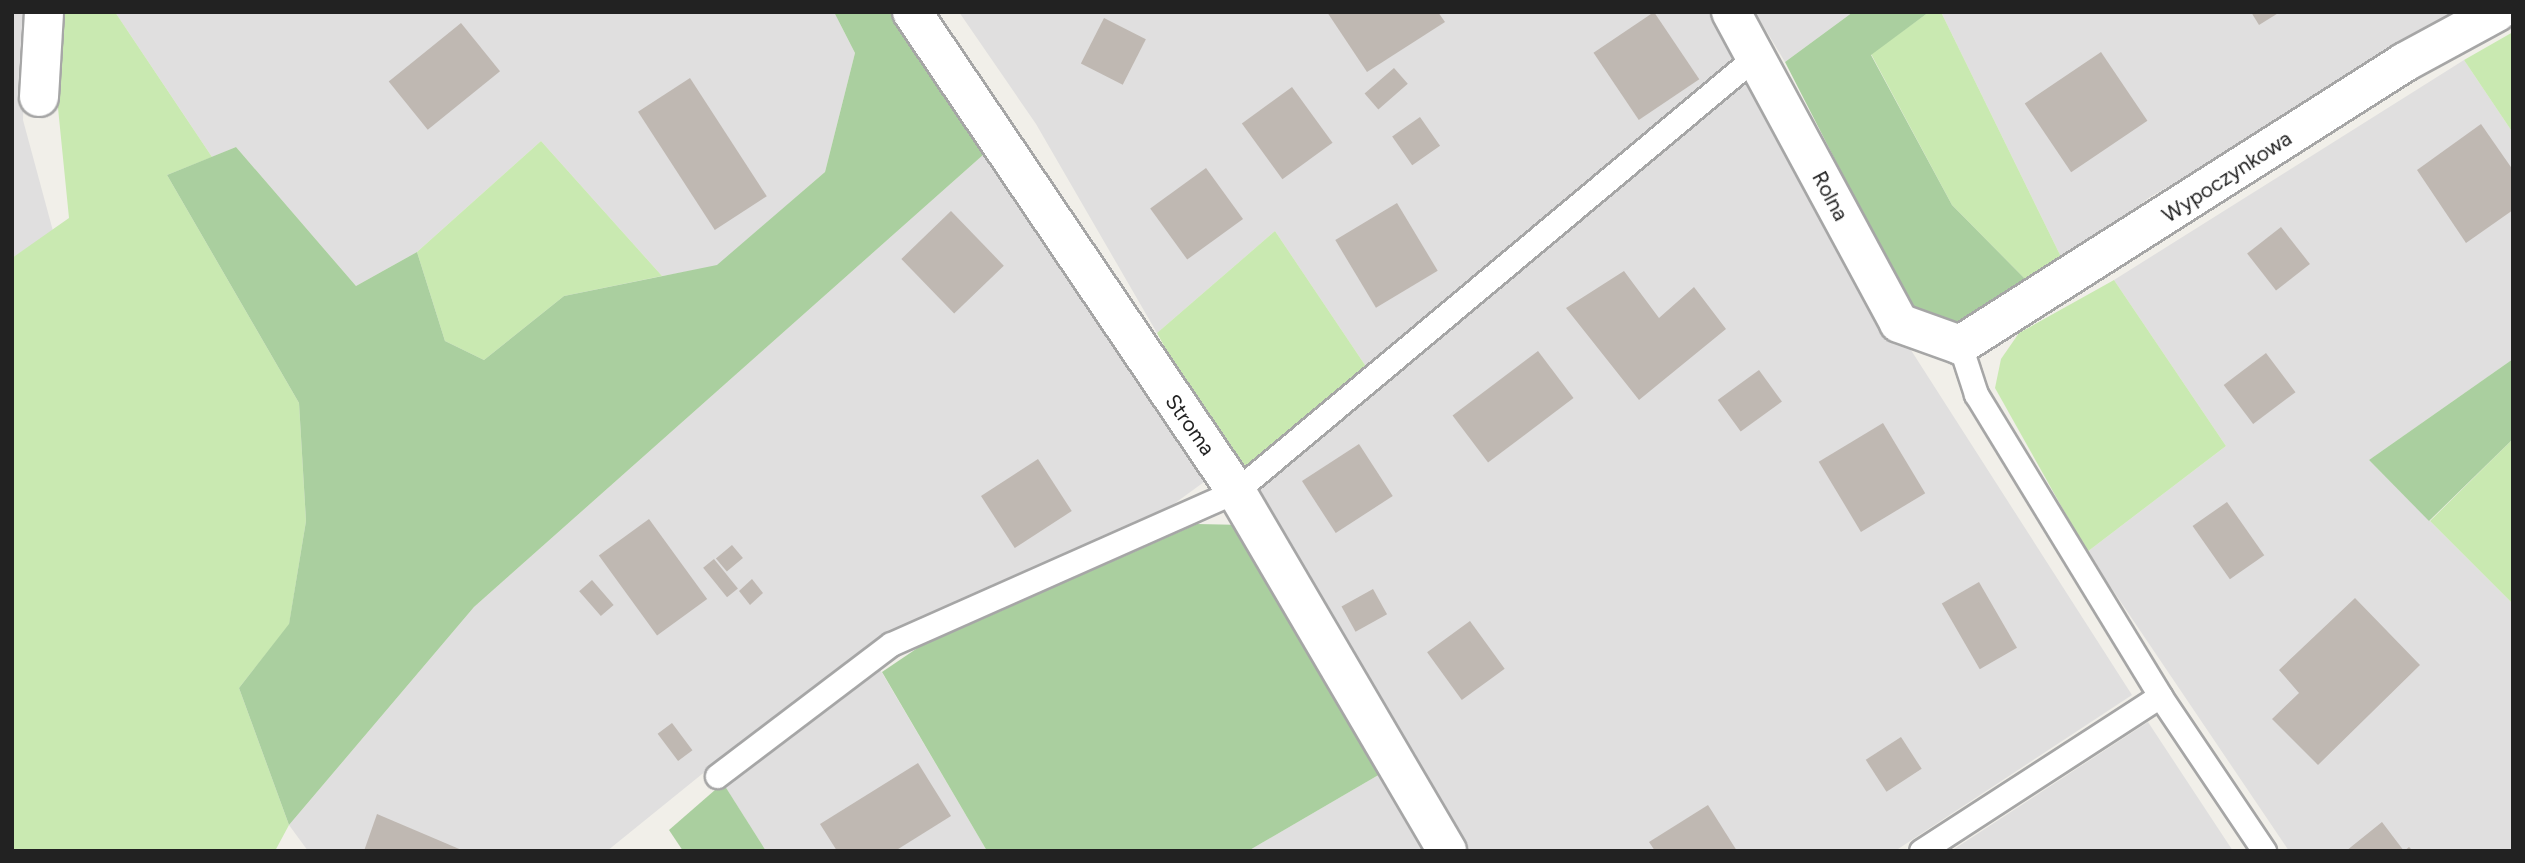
<!DOCTYPE html>
<style>
body{margin:0}
#map{position:relative;width:2525px;height:863px;overflow:hidden;background:#f1efe9;font-family:Figtree,sans-serif}
div>[style]{position:absolute}
[style*='--x']{left:calc(var(--x)*1px);top:calc(var(--y)*1px);width:calc(var(--w)*1px);rotate:calc(var(--a)*1deg)}
.residential>*{inset:0;background:#e0dfdf}
.grass>*{inset:0;background:#c9e9b1}
.forest>*{inset:0;background:#aacf9f}
.building>*{inset:0;background:#bfb8b2;transform-origin:0 0}
.roads{filter:drop-shadow(2px 0 #a6a6a6) drop-shadow(-2px 0 #a6a6a6) drop-shadow(0 2px #a6a6a6) drop-shadow(0 -2px #a6a6a6)}
.lane>*{height:23px;margin:-11.5px;padding:0 11.5px;transform-origin:11.5px;border-radius:11.5px;background:#fff}
.street>*{height:38px;margin:-19px;padding:0 19px;transform-origin:19px;border-radius:19px;background:#fff}
span{translate:-50% -50%;white-space:nowrap;text-align:center;line-height:1.15;-webkit-text-stroke:5px #fff;paint-order:stroke}
.street-label{font-size:21px;color:#222}
.frame{position:absolute;inset:0;border:14px solid #222;pointer-events:none}
</style>
<div id="map">
<div class="residential">
<i style="clip-path:polygon(12px 12px,26px 12px,23px 120px,53px 231px,12px 258px)"></i>
<i style="clip-path:polygon(115px 12px,834px 12px,855px 53px,825px 172px,717px 266px,662px 276px,541px 141px,417px 252px,356px 286px,236px 147px,212px 157px)"></i>
<i style="clip-path:polygon(959px 12px,1720px 12px,1745px 56px,1367px 368px,1275px 231px,1157px 333px,1036px 124px)"></i>
<i style="clip-path:polygon(1755px 12px,1853px 12px,1785px 62px)"></i>
<i style="clip-path:polygon(1941px 12px,2478px 12px,2150px 197px,2065px 265px)"></i>
<i style="clip-path:polygon(2464px 60px,2513px 133px,2513px 359px,2369px 460px,2513px 604px,2513px 851px,2289px 851px,2087px 552px,2226px 446px,2114px 280px)"></i>
<i style="clip-path:polygon(1755px 75px,1909px 347px,2132px 695px,1895px 851px,1462px 851px,1255px 492px)"></i>
<i style="clip-path:polygon(983px 155px,1204px 482px,1167px 509px,917px 622px,868px 649px,987px 851px,766px 851px,712px 766px,607px 851px,308px 851px,289px 825px,474px 607px)"></i>
<i style="clip-path:polygon(2148px 722px,2233px 851px,1951px 851px)"></i>
<i style="clip-path:polygon(1387px 770px,1436px 851px,1248px 851px)"></i>
</div>
<div class="grass">
<i style="clip-path:polygon(55px 12px,115px 12px,212px 157px,167px 175px,299px 403px,306px 521px,289px 625px,239px 688px,289px 825px,275px 851px,12px 851px,12px 258px,69px 218px,57px 98px)"></i>
<i style="clip-path:polygon(1929px 12px,1941px 12px,2065px 265px,2031px 285px,1952px 205px,1871px 54px)"></i>
<i style="clip-path:polygon(2513px 32px,2513px 133px,2464px 60px)"></i>
<i style="clip-path:polygon(541px 141px,662px 276px,564px 296px,484px 360px,445px 341px,417px 252px)"></i>
<i style="clip-path:polygon(1275px 231px,1367px 368px,1249px 467px,1223px 454px,1157px 333px)"></i>
<i style="clip-path:polygon(2114px 280px,2226px 446px,2087px 552px,1995px 388px,2001px 359px,2019px 333px)"></i>
<i style="clip-path:polygon(2513px 439px,2513px 604px,2430px 521px)"></i>
</div>
<div class="forest">
<i style="clip-path:polygon(834px 12px,890px 12px,983px 155px,474px 607px,289px 825px,239px 688px,289px 624px,306px 521px,299px 403px,167px 175px,236px 147px,356px 286px,417px 252px,445px 341px,484px 360px,564px 296px,717px 265px,825px 172px,855px 53px)"></i>
<i style="clip-path:polygon(1853px 12px,1929px 12px,1871px 55px,1952px 205px,2031px 285px,1972px 325px,1953px 325px,1909px 304px,1785px 62px)"></i>
<i style="clip-path:polygon(2513px 359px,2513px 439px,2429px 521px,2369px 460px)"></i>
<i style="clip-path:polygon(1197px 524px,1244px 525px,1387px 770px,1248px 851px,987px 851px,882px 672px,919px 647px)"></i>
<i style="clip-path:polygon(723px 783px,766px 851px,683px 851px,669px 830px)"></i>
</div>
<div class="building">
<i style="clip-path:polygon(1327px 12px,1438px 12px,1445px 22px,1367px 72px)"></i>
<i style="left:1654px;top:12px;width:81px;height:73px;rotate:56deg"></i>
<i style="clip-path:polygon(2251px 12px,2280px 12px,2259px 25px)"></i>
<i style="left:1104px;top:18px;width:47px;height:51px;rotate:27deg"></i>
<i style="left:461px;top:23px;width:62px;height:93px;rotate:51deg"></i>
<i style="left:2101px;top:52px;width:83px;height:92px;rotate:56deg"></i>
<i style="left:1394px;top:68px;width:21px;height:39px;rotate:49deg"></i>
<i style="left:690px;top:78px;width:141px;height:62px;rotate:57deg"></i>
<i style="left:1292px;top:87px;width:69px;height:62px;rotate:54deg"></i>
<i style="left:1420px;top:117px;width:35px;height:34px;rotate:55deg"></i>
<i style="clip-path:polygon(2481px 124px,2513px 170px,2513px 210px,2466px 243px,2417px 170px)"></i>
<i style="left:1206px;top:168px;width:63px;height:69px;rotate:54deg"></i>
<i style="left:1397px;top:203px;width:79px;height:72px;rotate:59deg"></i>
<i style="left:951px;top:211px;width:76px;height:69px;rotate:46deg"></i>
<i style="left:2281px;top:227px;width:47px;height:43px;rotate:52deg"></i>
<i style="clip-path:polygon(1624px 271px,1659px 318px,1694px 287px,1726px 329px,1639px 400px,1566px 308px)"></i>
<i style="left:1538px;top:351px;width:59px;height:107px;rotate:53deg"></i>
<i style="left:2266px;top:353px;width:49px;height:53px;rotate:53deg"></i>
<i style="left:1759px;top:370px;width:39px;height:51px;rotate:54deg"></i>
<i style="left:1883px;top:423px;width:82px;height:75px;rotate:59deg"></i>
<i style="left:1359px;top:444px;width:62px;height:68px;rotate:57deg"></i>
<i style="left:1038px;top:459px;width:62px;height:68px;rotate:57deg"></i>
<i style="left:2227px;top:502px;width:65px;height:42px;rotate:55deg"></i>
<i style="left:649px;top:519px;width:99px;height:62px;rotate:54deg"></i>
<i style="left:732px;top:545px;width:17px;height:21px;rotate:50deg"></i>
<i style="left:714px;top:559px;width:38px;height:14px;rotate:51deg"></i>
<i style="clip-path:polygon(752px 579px,763px 593px,750px 605px,739px 591px)"></i>
<i style="left:592px;top:580px;width:33px;height:17px;rotate:49deg"></i>
<i style="left:1979px;top:582px;width:76px;height:43px;rotate:60deg"></i>
<i style="left:1373px;top:589px;width:29px;height:36px;rotate:61deg"></i>
<i style="clip-path:polygon(2355px 598px,2420px 665px,2318px 765px,2272px 719px,2299px 693px,2279px 670px)"></i>
<i style="left:1470px;top:621px;width:59px;height:53px;rotate:54deg"></i>
<i style="left:672px;top:723px;width:34px;height:18px;rotate:53deg"></i>
<i style="left:1901px;top:737px;width:38px;height:42px;rotate:57deg"></i>
<i style="clip-path:polygon(918px 763px,951px 816px,895px 851px,837px 851px,820px 824px)"></i>
<i style="clip-path:polygon(1708px 805px,1737px 851px,1655px 851px,1649px 842px)"></i>
<i style="clip-path:polygon(377px 814px,464px 851px,364px 851px)"></i>
<i style="clip-path:polygon(2382px 822px,2404px 851px,2409px 847px,2413px 851px,2346px 851px)"></i>
</div>
<div class="roads">
<div class="lane">
<i style="--x:1960;--y:345;--w:52;--a:71.9"></i>
<i style="--x:1976;--y:394;--w:354;--a:58.6"></i>
<i style="--x:2160;--y:696;--w:187;--a:56.1"></i>
<i style="--x:717;--y:776;--w:218;--a:-37.2"></i>
<i style="--x:891;--y:644;--w:377;--a:-23.9"></i>
<i style="--x:1236;--y:491;--w:677;--a:-39.9"></i>
<i style="--x:1921;--y:851;--w:285;--a:-33"></i>
</div>
<div class="street">
<i style="--x:912;--y:12;--w:578;--a:55.93"></i>
<i style="--x:1236;--y:491;--w:417;--a:59.6"></i>
<i style="--x:1731;--y:12;--w:353;--a:61.6"></i>
<i style="--x:1899;--y:323;--w:65;--a:19.8"></i>
<i style="--x:1960;--y:345;--w:527;--a:-32.45"></i>
<i style="--x:2405;--y:62;--w:105;--a:-28.5"></i>
<i style="--x:39;--y:97;--w:85;--a:-86.6"></i>
</div>
</div>
<div class="street-label">
<span style="left:2227px;top:177px;rotate:-33deg">Wypoczynkowa</span>
<span style="left:1830px;top:196px;rotate:62deg">Rolna</span>
<span style="left:1190px;top:425px;rotate:55deg">Stroma</span>
</div>
<div class="frame"></div>
</div>
